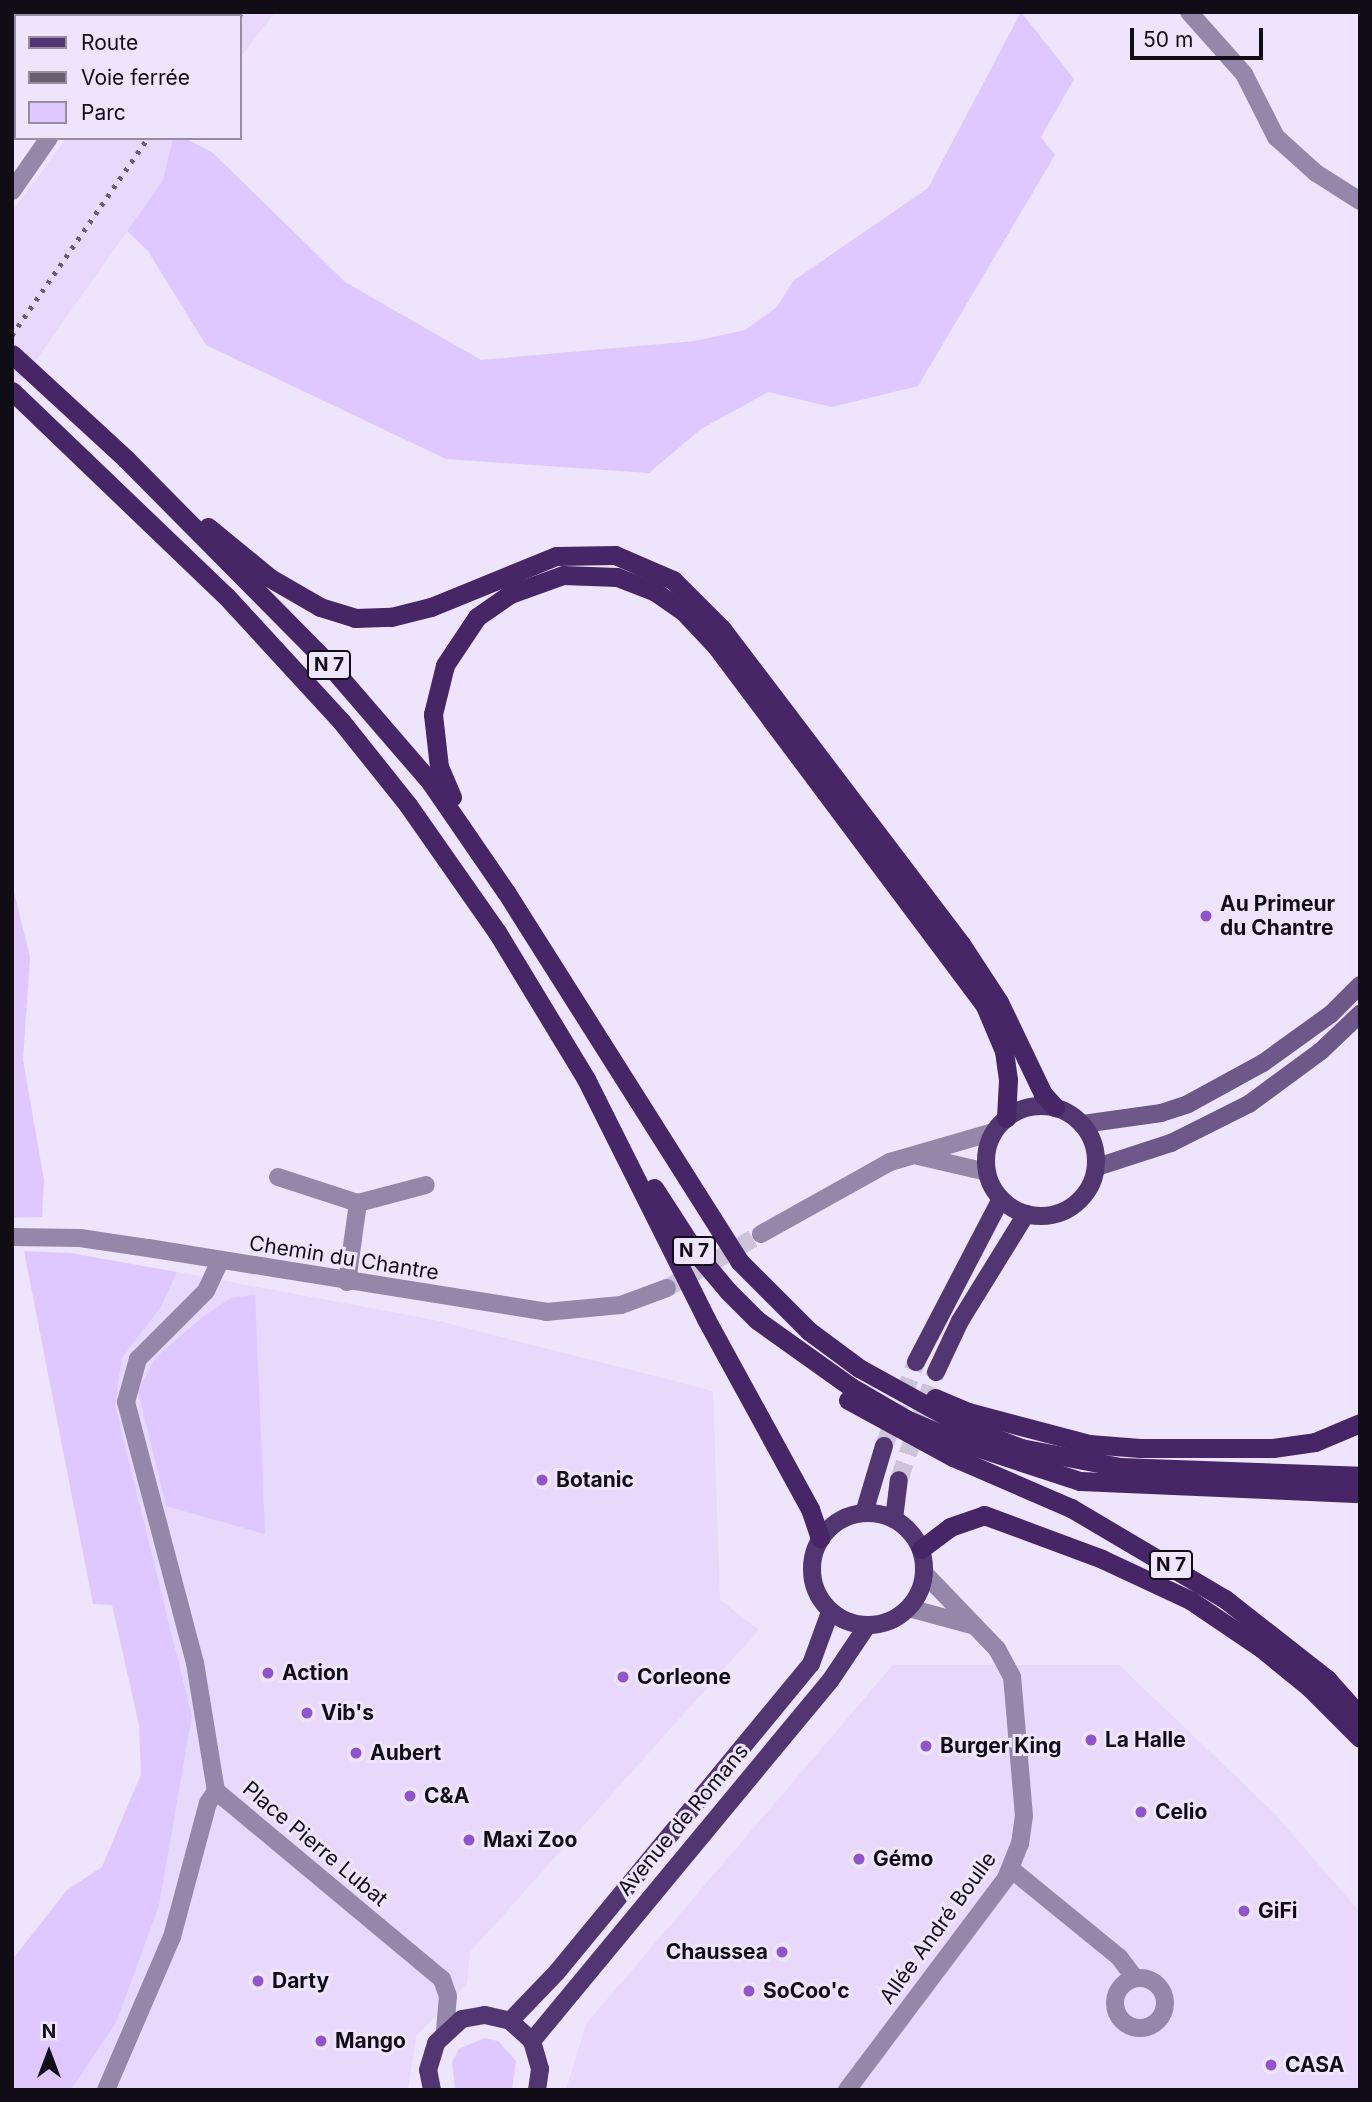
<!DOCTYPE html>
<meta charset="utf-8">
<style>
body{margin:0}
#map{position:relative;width:1372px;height:2102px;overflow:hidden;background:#eee4fb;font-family:Inter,sans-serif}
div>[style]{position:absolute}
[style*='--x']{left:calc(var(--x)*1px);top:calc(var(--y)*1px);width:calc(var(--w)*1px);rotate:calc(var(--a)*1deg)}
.built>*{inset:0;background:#e7d8fc}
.green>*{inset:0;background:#dfc8ff}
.tertiary-tunnel>*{height:18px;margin-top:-9px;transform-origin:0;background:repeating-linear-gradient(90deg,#cdc4d9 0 18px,transparent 0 27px)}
.primary-tunnel>*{height:18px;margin-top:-9px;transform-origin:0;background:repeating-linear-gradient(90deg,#cdc4d9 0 18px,transparent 0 27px)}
.minor>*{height:18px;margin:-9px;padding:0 9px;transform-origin:9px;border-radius:9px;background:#9587a9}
.minor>.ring{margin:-9px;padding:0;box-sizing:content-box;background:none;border:18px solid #9587a9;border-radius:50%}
.tertiary>*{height:18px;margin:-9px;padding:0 9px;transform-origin:9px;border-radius:9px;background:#9587a9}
.secondary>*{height:18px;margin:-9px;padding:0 9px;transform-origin:9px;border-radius:9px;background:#6e5889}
.primary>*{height:18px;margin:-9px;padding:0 9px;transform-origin:9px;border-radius:9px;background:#523671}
.primary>.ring{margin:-9px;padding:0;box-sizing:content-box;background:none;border:18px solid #523671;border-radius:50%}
.trunk>*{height:19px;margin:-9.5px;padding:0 9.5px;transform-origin:9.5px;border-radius:9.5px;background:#462666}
.rail>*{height:5px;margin-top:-2.5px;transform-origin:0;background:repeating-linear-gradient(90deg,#655f6e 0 3.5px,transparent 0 10.5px)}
.trunk-bridge>*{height:19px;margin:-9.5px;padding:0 9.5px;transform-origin:9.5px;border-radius:9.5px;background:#462666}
.dots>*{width:19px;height:19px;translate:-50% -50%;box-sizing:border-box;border:4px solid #eee4fb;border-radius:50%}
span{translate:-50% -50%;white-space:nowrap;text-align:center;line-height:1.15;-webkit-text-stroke:6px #eee4fb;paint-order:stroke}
.shield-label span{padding:2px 5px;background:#eee4fb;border:2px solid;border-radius:5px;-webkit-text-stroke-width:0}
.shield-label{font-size:19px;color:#110d17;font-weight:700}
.poi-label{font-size:21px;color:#110d17;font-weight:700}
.left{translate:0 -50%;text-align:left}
.right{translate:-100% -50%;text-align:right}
.street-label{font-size:21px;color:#110d17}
.frame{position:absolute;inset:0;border:14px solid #110d17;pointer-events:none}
.legend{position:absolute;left:14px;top:14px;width:228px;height:126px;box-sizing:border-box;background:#eee4fb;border:2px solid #968ea0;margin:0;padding:9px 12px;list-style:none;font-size:21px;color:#110d17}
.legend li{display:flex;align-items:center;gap:14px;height:35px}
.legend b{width:35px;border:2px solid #968ea0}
.north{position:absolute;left:14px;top:2018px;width:70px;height:70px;-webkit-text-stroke:5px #eee4fb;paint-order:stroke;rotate:0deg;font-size:19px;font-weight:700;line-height:28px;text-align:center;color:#110d17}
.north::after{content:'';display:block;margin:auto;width:24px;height:32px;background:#110d17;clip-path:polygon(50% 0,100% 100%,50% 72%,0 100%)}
.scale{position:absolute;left:1130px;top:28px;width:133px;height:32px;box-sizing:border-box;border:4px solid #110d17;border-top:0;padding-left:9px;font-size:21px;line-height:24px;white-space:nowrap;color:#110d17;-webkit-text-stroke:5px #eee4fb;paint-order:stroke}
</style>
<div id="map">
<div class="built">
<i style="clip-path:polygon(179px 12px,275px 12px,240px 58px,240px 16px,176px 16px)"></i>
<i style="clip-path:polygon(67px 138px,173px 138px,162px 182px,12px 394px,12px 211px)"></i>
<i style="clip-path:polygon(177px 1272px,435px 1320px,713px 1391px,720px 1600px,759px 1630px,470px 1952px,467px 1983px,416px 2036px,408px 2090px,71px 2090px,116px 2023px,159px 1906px,192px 1716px,115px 1405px,122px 1358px,161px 1307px)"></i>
<i style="clip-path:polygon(893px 1665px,1119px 1665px,1273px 1812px,1360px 1912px,1360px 2090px,566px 2090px,586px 2024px)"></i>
</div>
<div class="green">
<i style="clip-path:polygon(1021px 12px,1074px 79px,1041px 137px,1055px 155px,918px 386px,832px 407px,768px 392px,701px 429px,649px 473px,446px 459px,206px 345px,148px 251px,127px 231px,162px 182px,173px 138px,185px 138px,213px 153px,345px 282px,481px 360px,695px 341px,745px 330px,777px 307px,793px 281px,928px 188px)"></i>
<i style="clip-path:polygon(12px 884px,30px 957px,23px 1060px,44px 1180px,42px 1217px,12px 1218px)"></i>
<i style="clip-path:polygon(24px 1251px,70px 1253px,177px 1272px,161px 1307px,122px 1358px,115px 1405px,192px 1716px,159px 1906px,116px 2023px,71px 2090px,12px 2090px,12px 1960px,67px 1890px,102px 1867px,141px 1774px,139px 1725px,112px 1605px,93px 1604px)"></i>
<i style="clip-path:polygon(255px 1295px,265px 1534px,166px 1506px,138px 1391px,155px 1358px,204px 1316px,231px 1298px)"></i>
<i style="clip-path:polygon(484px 2038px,498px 2041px,516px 2061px,512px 2090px,455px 2089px,452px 2062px,459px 2049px)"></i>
</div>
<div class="tertiary-tunnel">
<i style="--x:667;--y:1288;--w:108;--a:-29.9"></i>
</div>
<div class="primary-tunnel">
<i style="--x:884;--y:1446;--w:90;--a:-69.1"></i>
<i style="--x:899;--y:1480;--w:114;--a:-71.1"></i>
</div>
<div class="minor">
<i style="--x:1189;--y:12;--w:83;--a:48.4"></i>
<i style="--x:1244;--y:74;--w:71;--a:63.1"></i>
<i style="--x:1276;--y:137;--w:54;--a:42"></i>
<i style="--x:1316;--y:173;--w:52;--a:32.5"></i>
<i style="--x:154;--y:16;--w:5;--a:-53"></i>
<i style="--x:12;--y:191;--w:65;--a:-55.1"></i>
<i style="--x:278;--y:1177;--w:84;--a:18"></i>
<i style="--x:358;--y:1203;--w:70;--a:-14.8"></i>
<i style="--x:347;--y:1282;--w:80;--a:-82.1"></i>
<i style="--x:909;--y:1608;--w:64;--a:15.3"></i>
<i style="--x:216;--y:1791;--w:130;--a:-99.3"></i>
<i style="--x:195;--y:1663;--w:270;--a:-104.8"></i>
<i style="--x:126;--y:1402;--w:45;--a:-74.4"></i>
<i style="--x:138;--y:1359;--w:96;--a:-45"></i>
<i style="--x:206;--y:1291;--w:33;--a:-65"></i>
<i style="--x:216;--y:1791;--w:294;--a:39.8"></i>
<i style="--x:442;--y:1979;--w:18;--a:71"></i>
<i style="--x:448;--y:1996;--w:35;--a:95"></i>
<i style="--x:1011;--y:1869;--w:139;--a:39.2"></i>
<i style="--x:1119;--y:1957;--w:26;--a:53"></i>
<i class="ring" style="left:1115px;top:1978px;width:32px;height:32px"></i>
<i style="--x:106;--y:2090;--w:167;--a:-66.7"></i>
<i style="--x:172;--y:1937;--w:139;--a:-75"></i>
<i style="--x:208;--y:1803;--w:14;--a:-56"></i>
<i style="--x:847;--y:2090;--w:265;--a:-53.1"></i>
<i style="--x:1006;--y:1878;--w:37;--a:-68"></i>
<i style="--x:1020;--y:1844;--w:28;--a:-82"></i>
<i style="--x:1024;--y:1816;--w:140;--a:-94.9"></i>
<i style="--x:1012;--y:1677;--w:32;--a:-118"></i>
<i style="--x:997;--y:1649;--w:105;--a:-133.8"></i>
</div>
<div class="tertiary">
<i style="--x:918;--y:1156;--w:71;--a:13.1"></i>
<i style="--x:761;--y:1234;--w:148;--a:-29.2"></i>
<i style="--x:890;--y:1162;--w:107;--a:-16.2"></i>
<i style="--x:12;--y:1237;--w:68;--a:0.8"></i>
<i style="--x:80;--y:1238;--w:69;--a:8.4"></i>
<i style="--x:148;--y:1248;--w:403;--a:9.1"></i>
<i style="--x:546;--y:1312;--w:75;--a:-5.3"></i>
<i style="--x:621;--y:1305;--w:49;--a:-20.3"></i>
</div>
<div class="secondary">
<i style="--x:1083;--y:1124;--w:79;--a:-8"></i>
<i style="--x:1161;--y:1113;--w:28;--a:-18"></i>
<i style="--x:1188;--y:1104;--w:85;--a:-28.7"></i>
<i style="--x:1263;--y:1063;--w:84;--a:-35.8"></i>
<i style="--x:1331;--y:1014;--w:41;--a:-45"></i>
<i style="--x:1097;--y:1167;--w:78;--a:-18"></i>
<i style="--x:1171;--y:1143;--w:87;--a:-26.6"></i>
<i style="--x:1249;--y:1104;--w:89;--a:-36.4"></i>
<i style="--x:1321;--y:1051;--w:54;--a:-43.5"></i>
</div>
<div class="primary">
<i class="ring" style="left:986px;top:1106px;width:92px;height:92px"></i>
<i style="--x:916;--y:1362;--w:184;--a:-62.5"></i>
<i style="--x:936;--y:1372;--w:56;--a:-64.8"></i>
<i style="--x:960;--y:1321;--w:126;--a:-58.3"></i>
<i class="ring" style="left:812px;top:1513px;width:94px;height:94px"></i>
<i style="--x:864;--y:1513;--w:70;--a:-73.4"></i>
<i style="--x:894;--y:1519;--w:39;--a:-83"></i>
<i style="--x:510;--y:2021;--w:68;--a:-46.2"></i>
<i style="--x:557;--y:1972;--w:399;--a:-50.5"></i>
<i style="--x:811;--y:1664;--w:55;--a:-69.9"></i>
<i style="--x:532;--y:2041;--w:467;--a:-50.4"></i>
<i style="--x:830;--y:1681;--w:66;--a:-56.1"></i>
<i style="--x:432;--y:2090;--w:20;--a:-101"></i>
<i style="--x:428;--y:2070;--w:28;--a:-73"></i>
<i style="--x:436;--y:2043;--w:35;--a:-43"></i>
<i style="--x:462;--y:2019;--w:23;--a:-10"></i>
<i style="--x:485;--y:2015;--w:26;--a:13"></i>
<i style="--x:510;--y:2021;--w:30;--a:42"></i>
<i style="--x:532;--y:2041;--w:29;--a:74"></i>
<i style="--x:540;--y:2069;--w:21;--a:98"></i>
</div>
<div class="trunk">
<i style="--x:12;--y:354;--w:155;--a:42.6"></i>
<i style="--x:126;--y:459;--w:283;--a:45.3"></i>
<i style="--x:325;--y:660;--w:162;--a:49.2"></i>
<i style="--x:431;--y:783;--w:132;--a:55.5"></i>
<i style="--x:506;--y:892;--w:436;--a:57.7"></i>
<i style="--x:739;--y:1261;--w:99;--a:45"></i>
<i style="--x:809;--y:1331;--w:62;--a:36.5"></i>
<i style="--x:12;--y:391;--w:296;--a:43.8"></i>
<i style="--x:226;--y:596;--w:170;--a:47.4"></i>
<i style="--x:341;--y:721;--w:107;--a:51.4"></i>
<i style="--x:408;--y:805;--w:155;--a:55"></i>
<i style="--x:497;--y:932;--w:172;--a:58.8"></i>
<i style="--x:586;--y:1079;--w:268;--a:63.4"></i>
<i style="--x:706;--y:1319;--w:217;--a:61.3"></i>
<i style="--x:810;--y:1509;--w:31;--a:71"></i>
<i style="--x:208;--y:527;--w:80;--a:39.4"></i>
<i style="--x:270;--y:578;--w:58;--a:30.1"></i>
<i style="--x:320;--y:607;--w:37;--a:17"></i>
<i style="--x:355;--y:618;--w:36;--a:-2"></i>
<i style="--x:391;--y:617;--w:41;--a:-14"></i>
<i style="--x:431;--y:607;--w:135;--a:-22.2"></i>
<i style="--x:556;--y:556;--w:59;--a:-1"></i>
<i style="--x:615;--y:555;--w:63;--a:23.3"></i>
<i style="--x:673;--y:580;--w:69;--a:45"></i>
<i style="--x:722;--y:629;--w:395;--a:52.8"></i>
<i style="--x:961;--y:944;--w:69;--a:56.8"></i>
<i style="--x:999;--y:1002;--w:102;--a:64.4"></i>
<i style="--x:1043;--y:1094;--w:18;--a:47"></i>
<i style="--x:452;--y:797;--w:33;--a:-113"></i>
<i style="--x:439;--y:767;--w:53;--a:-96.5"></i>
<i style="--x:433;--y:714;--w:50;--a:-76.2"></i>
<i style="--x:445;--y:665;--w:58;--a:-56.3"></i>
<i style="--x:477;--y:617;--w:40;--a:-34.9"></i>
<i style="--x:510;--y:594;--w:56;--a:-19.7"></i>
<i style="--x:563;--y:575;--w:54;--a:2.1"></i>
<i style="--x:617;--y:577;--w:40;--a:21"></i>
<i style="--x:654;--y:591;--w:35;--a:35"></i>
<i style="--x:683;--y:611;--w:48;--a:46.7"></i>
<i style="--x:716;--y:646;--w:449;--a:53.2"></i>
<i style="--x:985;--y:1006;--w:49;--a:67.1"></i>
<i style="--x:1004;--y:1051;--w:29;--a:82"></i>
<i style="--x:1008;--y:1080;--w:38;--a:93"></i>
<i style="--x:654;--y:1188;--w:77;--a:57.1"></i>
<i style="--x:696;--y:1253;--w:50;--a:49.9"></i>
<i style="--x:728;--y:1291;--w:41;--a:45"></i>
<i style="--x:757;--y:1320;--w:115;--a:35.5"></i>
<i style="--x:968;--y:1412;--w:125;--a:14.8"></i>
<i style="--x:1089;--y:1444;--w:51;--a:4.5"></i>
<i style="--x:1140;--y:1448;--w:133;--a:0"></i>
<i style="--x:1273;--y:1448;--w:42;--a:-8.1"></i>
<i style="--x:1315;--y:1442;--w:49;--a:-22.9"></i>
<i style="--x:964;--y:1426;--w:61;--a:21.1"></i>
<i style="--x:1021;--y:1448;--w:101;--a:10.9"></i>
<i style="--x:1120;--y:1467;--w:240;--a:2.1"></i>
<i style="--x:958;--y:1441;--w:128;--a:18.2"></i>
<i style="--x:1080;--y:1481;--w:280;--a:2.5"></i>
<i style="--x:953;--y:1457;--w:129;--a:23.4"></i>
<i style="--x:1071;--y:1508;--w:179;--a:30.6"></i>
<i style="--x:1225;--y:1599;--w:130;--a:38.1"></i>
<i style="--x:1327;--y:1679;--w:50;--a:48.3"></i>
<i style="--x:921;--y:1549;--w:36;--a:-37"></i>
<i style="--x:950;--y:1527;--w:36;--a:-19"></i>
<i style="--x:984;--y:1515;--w:126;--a:20.4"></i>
<i style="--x:1102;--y:1559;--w:97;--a:25"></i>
<i style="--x:1190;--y:1600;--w:86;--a:34.1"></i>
<i style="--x:1261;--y:1648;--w:62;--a:39.1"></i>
<i style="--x:1309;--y:1687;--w:72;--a:45"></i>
</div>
<div class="rail">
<i style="--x:239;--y:16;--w:5;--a:-53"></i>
<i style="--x:12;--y:335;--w:239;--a:-55.4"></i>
</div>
<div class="trunk-bridge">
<i style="--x:859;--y:1368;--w:120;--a:28.9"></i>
<i style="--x:851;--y:1387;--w:66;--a:30.1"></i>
<i style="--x:908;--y:1420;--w:54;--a:22.8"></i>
<i style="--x:935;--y:1398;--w:36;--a:23"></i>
<i style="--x:848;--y:1400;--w:119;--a:28.5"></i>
</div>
<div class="dots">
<i style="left:1206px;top:916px;background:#9055cc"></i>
<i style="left:542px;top:1480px;background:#9055cc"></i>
<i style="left:268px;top:1673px;background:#9055cc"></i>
<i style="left:623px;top:1677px;background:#9055cc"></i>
<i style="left:307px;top:1713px;background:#9055cc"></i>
<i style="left:1091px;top:1740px;background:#9055cc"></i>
<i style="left:926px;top:1746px;background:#9055cc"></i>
<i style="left:356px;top:1753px;background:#9055cc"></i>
<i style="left:410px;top:1796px;background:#9055cc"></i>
<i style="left:1141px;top:1812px;background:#9055cc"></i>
<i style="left:469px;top:1840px;background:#9055cc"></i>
<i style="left:859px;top:1859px;background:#9055cc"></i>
<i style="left:1244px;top:1911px;background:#9055cc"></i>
<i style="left:782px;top:1952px;background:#9055cc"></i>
<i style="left:258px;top:1981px;background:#9055cc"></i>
<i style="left:749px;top:1991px;background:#9055cc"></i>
<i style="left:321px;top:2041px;background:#9055cc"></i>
<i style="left:1271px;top:2065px;background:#9055cc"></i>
</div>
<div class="shield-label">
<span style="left:329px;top:665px">N 7</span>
<span style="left:694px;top:1251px">N 7</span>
<span style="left:1171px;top:1565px">N 7</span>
</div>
<div class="poi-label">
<span class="left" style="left:1220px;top:916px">Au Primeur<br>du Chantre</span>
<span class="left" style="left:556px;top:1480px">Botanic</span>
<span class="left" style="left:282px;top:1673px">Action</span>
<span class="left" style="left:637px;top:1677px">Corleone</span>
<span class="left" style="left:321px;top:1713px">Vib's</span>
<span class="left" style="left:1105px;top:1740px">La Halle</span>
<span class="left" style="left:940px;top:1746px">Burger King</span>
<span class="left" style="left:370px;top:1753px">Aubert</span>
<span class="left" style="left:424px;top:1796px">C&amp;A</span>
<span class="left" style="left:1155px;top:1812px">Celio</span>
<span class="left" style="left:483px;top:1840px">Maxi Zoo</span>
<span class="left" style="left:873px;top:1859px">Gémo</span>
<span class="left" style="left:1258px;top:1911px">GiFi</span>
<span class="right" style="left:768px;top:1952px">Chaussea</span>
<span class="left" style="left:272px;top:1981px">Darty</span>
<span class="left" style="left:763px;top:1991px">SoCoo'c</span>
<span class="left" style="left:335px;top:2041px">Mango</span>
<span class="left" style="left:1285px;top:2065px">CASA</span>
</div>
<div class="street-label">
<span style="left:344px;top:1258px;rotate:9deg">Chemin du Chantre</span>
<span style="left:683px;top:1820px;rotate:-50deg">Avenue de Romans</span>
<span style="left:315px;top:1844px;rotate:40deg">Place Pierre Lubat</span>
<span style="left:938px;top:1928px;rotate:-54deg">Allée André Boulle</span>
</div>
<div class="frame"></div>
<ul class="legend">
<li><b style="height:9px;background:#523671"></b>Route</li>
<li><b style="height:9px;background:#655f6e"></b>Voie ferrée</li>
<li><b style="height:19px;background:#dfc8ff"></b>Parc</li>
</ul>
<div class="north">N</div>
<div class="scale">50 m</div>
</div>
